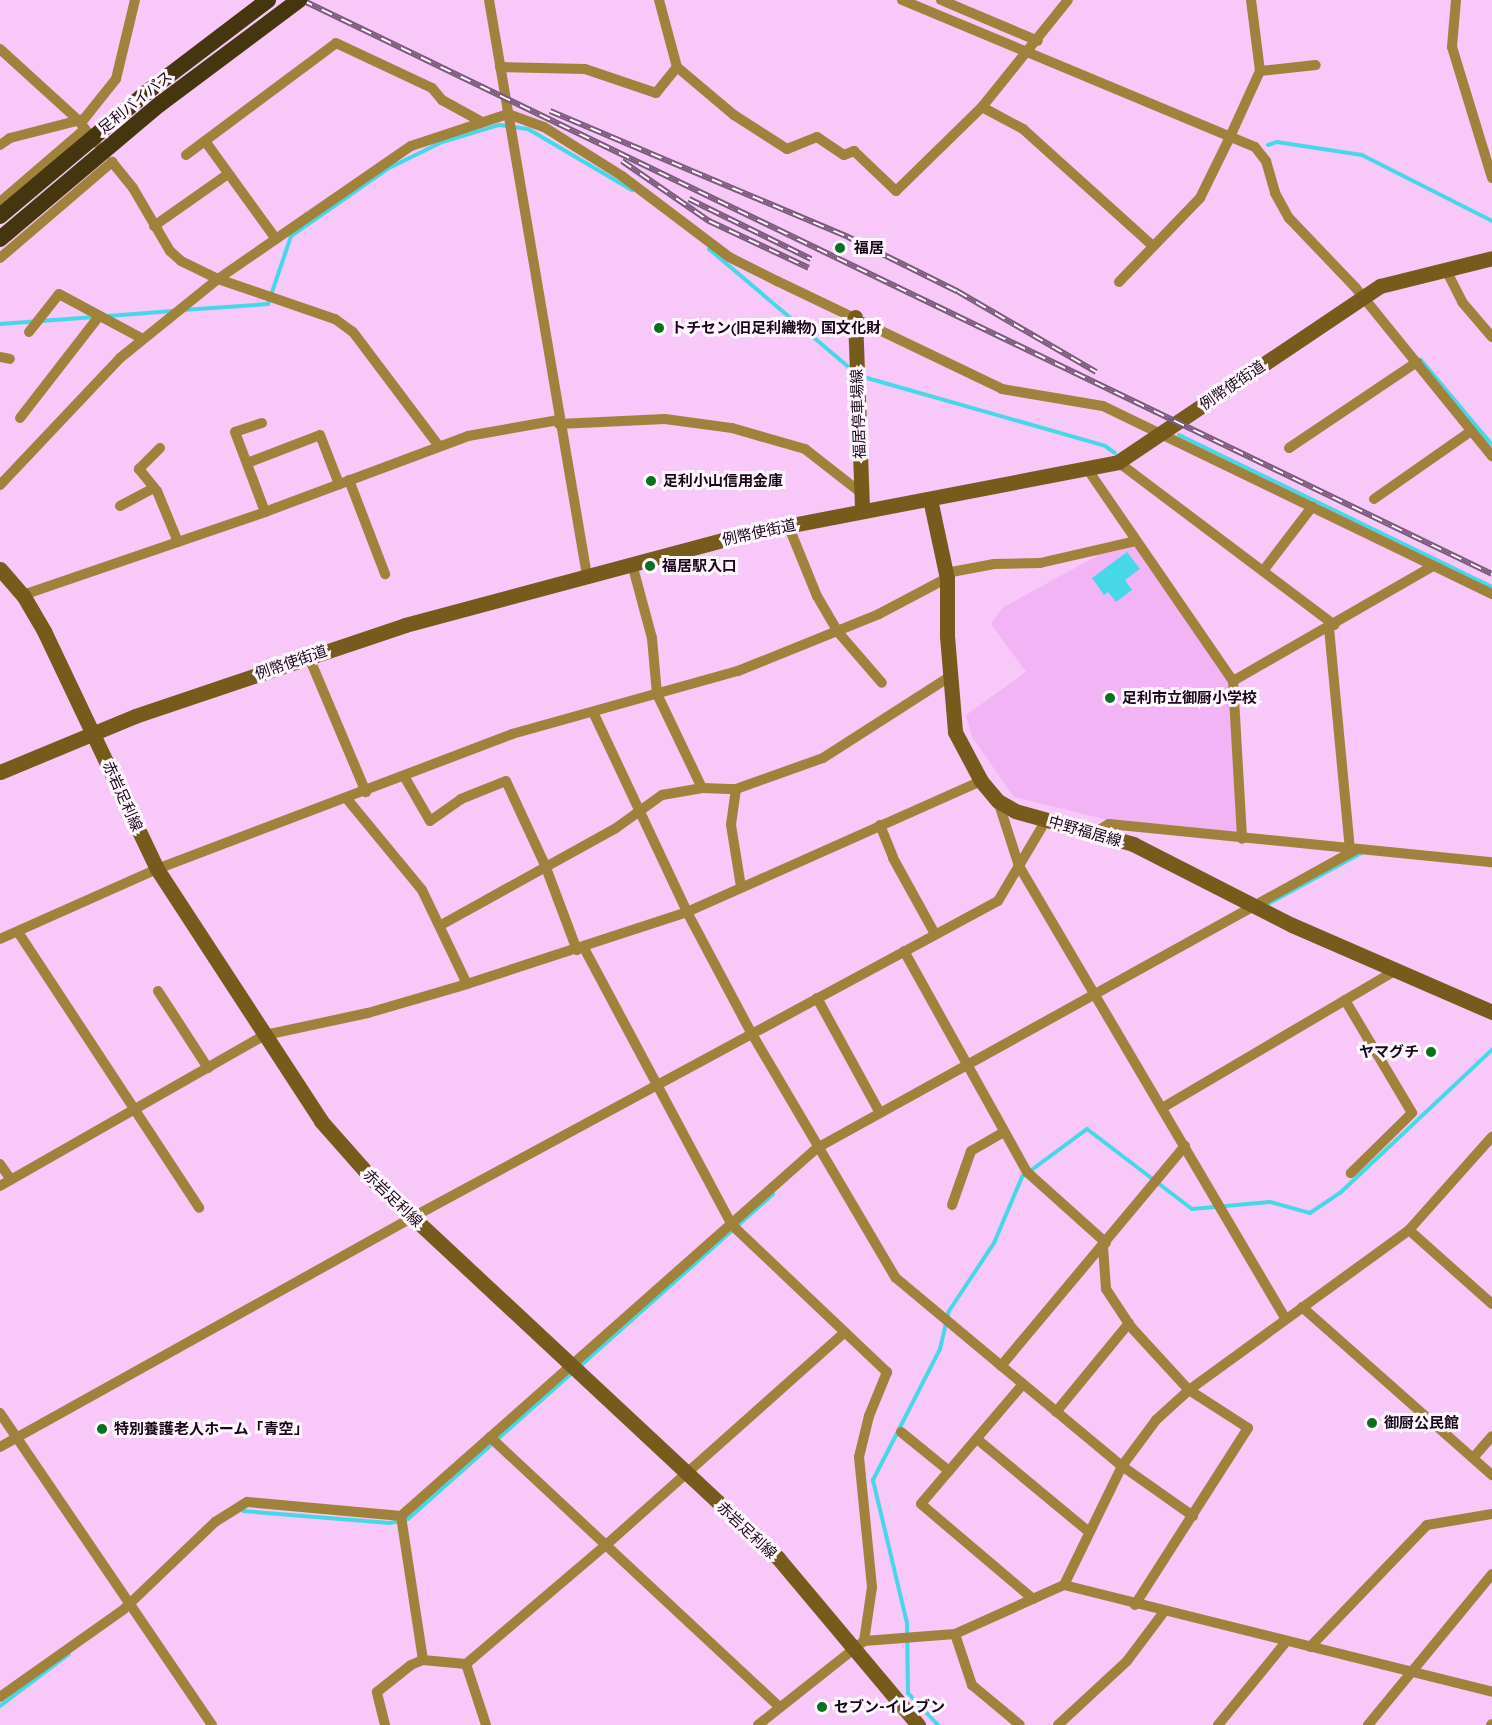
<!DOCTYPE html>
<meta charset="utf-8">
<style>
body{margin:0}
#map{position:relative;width:1492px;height:1725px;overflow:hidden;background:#f7c8f8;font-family:Quicksand,"Noto Sans JP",sans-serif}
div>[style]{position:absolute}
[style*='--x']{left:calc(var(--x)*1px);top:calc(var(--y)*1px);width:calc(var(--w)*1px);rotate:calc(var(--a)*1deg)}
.built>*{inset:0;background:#f3b4f6}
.water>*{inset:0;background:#47d8e7}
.stream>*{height:4px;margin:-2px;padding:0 2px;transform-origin:2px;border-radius:2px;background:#47d8e7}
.minor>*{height:10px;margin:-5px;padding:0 5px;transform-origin:5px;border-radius:5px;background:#a1823d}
.secondary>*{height:15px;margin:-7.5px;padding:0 7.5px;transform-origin:7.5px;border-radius:7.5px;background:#765b1c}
.rail>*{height:6px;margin-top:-3px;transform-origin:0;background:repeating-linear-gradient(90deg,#fff9ff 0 11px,#7a5b7b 0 22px);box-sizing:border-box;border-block:2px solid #7a5b7b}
.trunk-bridge>*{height:16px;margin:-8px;padding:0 8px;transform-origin:8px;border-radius:8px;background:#463610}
.dots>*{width:16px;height:16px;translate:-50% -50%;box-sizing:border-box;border:3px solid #fff9ff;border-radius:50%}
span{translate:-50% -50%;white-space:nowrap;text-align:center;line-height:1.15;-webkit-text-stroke:6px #fff9ff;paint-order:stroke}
.street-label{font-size:15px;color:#19061a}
.poi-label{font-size:15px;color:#19061a;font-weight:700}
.left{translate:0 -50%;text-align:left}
.right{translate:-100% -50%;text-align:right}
</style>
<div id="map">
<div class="built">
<i style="clip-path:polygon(1134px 546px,1229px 682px,1238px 834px,1108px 820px,1014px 797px,972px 737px,966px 715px,1026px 672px,991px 624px,1002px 608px,1106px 551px)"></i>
</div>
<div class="water">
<i style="clip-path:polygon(1127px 552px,1140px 569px,1125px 580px,1132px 590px,1116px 602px,1108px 592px,1104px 595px,1092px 578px)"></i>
</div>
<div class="stream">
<i style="--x:1268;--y:145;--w:9;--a:-18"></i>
<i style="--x:1277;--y:142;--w:86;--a:8.7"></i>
<i style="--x:1362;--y:155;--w:146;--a:26.9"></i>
<i style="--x:709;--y:249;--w:187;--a:40.2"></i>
<i style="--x:183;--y:310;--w:85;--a:-4"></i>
<i style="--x:268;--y:304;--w:72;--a:-71.3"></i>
<i style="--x:291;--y:236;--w:119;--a:-34.8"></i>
<i style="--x:389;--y:168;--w:59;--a:-26.1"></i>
<i style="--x:442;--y:142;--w:59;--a:-16.6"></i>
<i style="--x:499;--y:125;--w:29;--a:8"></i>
<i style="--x:528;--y:129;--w:121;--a:30.4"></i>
<i style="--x:108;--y:316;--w:65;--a:-4.4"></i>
<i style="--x:0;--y:324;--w:95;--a:-4.2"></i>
<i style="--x:1421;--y:360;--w:111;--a:50.1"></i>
<i style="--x:860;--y:376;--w:255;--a:15.9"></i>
<i style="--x:1105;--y:446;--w:12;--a:35"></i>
<i style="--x:1179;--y:435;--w:348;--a:25.9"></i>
<i style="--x:1264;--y:906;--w:113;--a:-28.6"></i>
<i style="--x:579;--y:1367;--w:260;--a:-41.7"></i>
<i style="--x:243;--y:1511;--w:147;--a:4.7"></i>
<i style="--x:390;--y:1523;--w:18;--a:-13"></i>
<i style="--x:408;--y:1519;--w:221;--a:-41.7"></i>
<i style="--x:0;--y:1706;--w:86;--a:-37"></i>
<i style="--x:938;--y:1725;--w:44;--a:-133.2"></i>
<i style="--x:908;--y:1693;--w:70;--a:-90.8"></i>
<i style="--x:907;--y:1623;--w:147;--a:-103.4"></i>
<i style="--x:873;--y:1480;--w:147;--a:-62.9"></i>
<i style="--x:940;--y:1349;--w:39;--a:-77"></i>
<i style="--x:949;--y:1311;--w:82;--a:-56.5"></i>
<i style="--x:994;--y:1243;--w:72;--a:-67"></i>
<i style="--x:1022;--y:1177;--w:81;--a:-36.4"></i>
<i style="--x:1087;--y:1129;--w:132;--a:37.3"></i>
<i style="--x:1192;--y:1209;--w:78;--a:-5.1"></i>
<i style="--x:1270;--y:1202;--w:41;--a:15.4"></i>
<i style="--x:1310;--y:1213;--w:36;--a:-34"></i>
<i style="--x:1340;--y:1193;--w:209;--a:-43.3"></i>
</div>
<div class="minor">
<i style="--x:489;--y:0;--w:584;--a:80.34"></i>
<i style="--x:659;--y:0;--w:69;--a:75"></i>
<i style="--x:902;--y:0;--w:382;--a:22.6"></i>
<i style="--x:1255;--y:147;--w:18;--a:52"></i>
<i style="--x:1266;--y:161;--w:33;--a:74"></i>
<i style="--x:1275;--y:193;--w:29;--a:61"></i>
<i style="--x:1289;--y:218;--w:95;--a:46.3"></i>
<i style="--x:1355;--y:287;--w:218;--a:51"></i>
<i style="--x:941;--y:0;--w:105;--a:22.9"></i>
<i style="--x:1456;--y:0;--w:47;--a:94.9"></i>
<i style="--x:1452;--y:47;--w:137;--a:73"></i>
<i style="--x:0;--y:49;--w:105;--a:42.3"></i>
<i style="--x:78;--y:120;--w:29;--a:52"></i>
<i style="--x:500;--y:67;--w:85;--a:1.3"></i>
<i style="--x:585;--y:69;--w:75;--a:18.7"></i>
<i style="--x:656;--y:93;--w:33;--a:-51"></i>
<i style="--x:677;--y:67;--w:75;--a:40.1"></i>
<i style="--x:734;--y:115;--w:63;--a:32.7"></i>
<i style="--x:787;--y:149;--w:32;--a:-22"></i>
<i style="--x:817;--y:137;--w:32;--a:34"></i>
<i style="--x:844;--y:155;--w:11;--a:-22"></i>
<i style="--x:854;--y:151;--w:58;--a:43.6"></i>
<i style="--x:896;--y:191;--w:120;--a:-44.3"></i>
<i style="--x:982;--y:107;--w:137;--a:-51.2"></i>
<i style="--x:1260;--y:71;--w:56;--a:-6.1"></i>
<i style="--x:982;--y:107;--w:47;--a:28.2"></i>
<i style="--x:1023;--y:129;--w:175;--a:42"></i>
<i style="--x:205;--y:141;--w:121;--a:54.1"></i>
<i style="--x:0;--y:145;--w:12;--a:-35"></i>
<i style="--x:10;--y:138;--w:76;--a:-14.4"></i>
<i style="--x:84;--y:119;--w:51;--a:-51.3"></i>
<i style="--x:116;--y:79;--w:81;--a:-76.5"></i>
<i style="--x:186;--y:155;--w:187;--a:-36.7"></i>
<i style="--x:336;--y:43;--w:106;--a:25.1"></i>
<i style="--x:432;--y:88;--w:16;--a:50"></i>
<i style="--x:442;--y:100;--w:46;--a:28.8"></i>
<i style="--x:0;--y:202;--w:112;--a:-40.7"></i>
<i style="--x:154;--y:226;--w:90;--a:-35.1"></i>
<i style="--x:0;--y:258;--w:148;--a:-40.6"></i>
<i style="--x:112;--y:162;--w:33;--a:51"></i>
<i style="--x:133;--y:188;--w:73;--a:59.6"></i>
<i style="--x:170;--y:251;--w:15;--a:42"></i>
<i style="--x:181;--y:261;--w:41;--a:25.9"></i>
<i style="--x:218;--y:279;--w:124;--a:18.9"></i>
<i style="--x:335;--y:319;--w:22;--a:36"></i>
<i style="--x:353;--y:332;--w:143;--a:53"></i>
<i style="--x:1446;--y:270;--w:36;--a:63"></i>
<i style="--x:1462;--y:302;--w:46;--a:49.4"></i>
<i style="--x:1119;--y:282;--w:117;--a:-46"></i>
<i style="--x:1200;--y:198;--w:66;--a:-63.8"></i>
<i style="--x:1229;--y:139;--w:75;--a:-65.5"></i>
<i style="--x:1260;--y:71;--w:72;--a:-97.2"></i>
<i style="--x:29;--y:332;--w:48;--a:-51.7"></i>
<i style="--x:59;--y:294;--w:95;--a:28.2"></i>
<i style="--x:0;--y:357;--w:10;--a:11"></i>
<i style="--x:20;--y:418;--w:129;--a:-52.2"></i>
<i style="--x:262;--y:423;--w:28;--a:162"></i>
<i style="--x:235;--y:432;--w:85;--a:69.4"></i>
<i style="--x:559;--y:424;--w:106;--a:-2.7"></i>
<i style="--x:665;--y:419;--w:68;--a:7.7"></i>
<i style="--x:732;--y:428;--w:76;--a:16"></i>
<i style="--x:805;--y:449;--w:70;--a:38"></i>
<i style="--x:160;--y:448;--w:30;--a:135"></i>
<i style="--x:139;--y:469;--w:28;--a:51"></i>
<i style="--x:157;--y:491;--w:55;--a:67.6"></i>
<i style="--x:1289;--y:448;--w:154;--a:-33.9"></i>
<i style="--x:1118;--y:462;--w:271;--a:37"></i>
<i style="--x:247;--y:463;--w:78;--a:-21"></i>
<i style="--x:320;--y:435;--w:53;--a:68.8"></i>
<i style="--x:1088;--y:470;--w:256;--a:55.5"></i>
<i style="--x:1233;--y:681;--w:158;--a:86.7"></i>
<i style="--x:349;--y:480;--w:101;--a:69"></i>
<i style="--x:0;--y:485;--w:175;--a:-46.6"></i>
<i style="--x:120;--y:358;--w:126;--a:-38.9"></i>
<i style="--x:218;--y:279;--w:234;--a:-34.6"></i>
<i style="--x:411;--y:146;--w:102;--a:-18.3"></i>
<i style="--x:508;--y:114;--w:38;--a:20"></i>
<i style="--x:544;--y:127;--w:92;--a:32.1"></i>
<i style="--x:622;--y:176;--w:134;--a:37.1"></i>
<i style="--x:729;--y:257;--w:54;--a:26.6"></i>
<i style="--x:777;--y:281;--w:250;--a:25.6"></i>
<i style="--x:1002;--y:389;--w:102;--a:9.6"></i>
<i style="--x:1103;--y:406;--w:432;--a:25.8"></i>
<i style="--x:1374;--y:499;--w:118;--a:-35"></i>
<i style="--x:120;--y:506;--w:38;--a:-28"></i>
<i style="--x:788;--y:525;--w:77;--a:67.8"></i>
<i style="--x:817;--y:596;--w:42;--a:59.7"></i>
<i style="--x:838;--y:632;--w:67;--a:49.2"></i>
<i style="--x:632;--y:564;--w:77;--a:74.9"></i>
<i style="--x:652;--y:638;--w:56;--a:84.9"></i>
<i style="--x:657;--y:694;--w:104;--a:64.4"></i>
<i style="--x:1263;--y:571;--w:81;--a:-52.6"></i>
<i style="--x:946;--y:573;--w:49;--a:-10.6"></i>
<i style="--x:994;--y:564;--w:46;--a:-1.2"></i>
<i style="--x:1040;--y:563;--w:98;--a:-12.9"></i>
<i style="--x:23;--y:595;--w:256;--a:-18.9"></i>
<i style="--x:265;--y:512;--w:217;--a:-20.5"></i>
<i style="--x:468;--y:436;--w:92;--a:-10"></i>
<i style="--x:1329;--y:628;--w:223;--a:84.6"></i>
<i style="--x:308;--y:655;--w:149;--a:67.1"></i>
<i style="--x:1233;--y:681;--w:231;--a:-29.9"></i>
<i style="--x:593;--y:712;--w:221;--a:64.8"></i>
<i style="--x:687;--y:912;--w:138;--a:62"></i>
<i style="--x:752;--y:1034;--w:283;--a:59.5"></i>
<i style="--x:896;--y:1278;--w:294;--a:39.8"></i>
<i style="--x:1122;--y:1466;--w:87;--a:35.2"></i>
<i style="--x:404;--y:776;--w:52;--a:60"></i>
<i style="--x:430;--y:821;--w:38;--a:-35"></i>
<i style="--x:461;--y:799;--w:48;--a:-21.8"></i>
<i style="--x:506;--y:781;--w:93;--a:65.1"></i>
<i style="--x:545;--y:865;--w:91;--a:69.4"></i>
<i style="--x:736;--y:789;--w:36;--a:98"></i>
<i style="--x:731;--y:825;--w:63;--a:80.8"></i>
<i style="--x:347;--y:799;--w:118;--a:50.5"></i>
<i style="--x:422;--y:890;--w:104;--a:64.4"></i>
<i style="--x:998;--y:801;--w:68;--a:72.1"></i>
<i style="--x:1019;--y:866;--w:524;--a:59.52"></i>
<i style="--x:880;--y:825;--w:35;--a:68"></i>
<i style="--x:893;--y:858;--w:87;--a:61.1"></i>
<i style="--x:1096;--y:832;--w:15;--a:-32"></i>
<i style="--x:1109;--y:824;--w:385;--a:5.7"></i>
<i style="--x:441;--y:925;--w:200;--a:-29"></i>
<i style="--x:616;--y:828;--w:57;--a:-35.7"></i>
<i style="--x:662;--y:795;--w:41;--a:-9.9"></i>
<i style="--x:702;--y:788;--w:34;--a:2"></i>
<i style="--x:736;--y:789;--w:92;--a:-19.6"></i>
<i style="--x:823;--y:758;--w:150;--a:-32.7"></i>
<i style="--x:18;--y:932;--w:330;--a:56.7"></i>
<i style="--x:0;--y:939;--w:172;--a:-24"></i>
<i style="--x:157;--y:869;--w:380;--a:-20.8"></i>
<i style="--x:512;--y:734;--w:235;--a:-15.6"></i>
<i style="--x:738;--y:671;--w:152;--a:-22"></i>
<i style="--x:879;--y:614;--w:77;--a:-27.9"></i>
<i style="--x:584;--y:948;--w:314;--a:61.9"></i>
<i style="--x:732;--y:1225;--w:214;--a:43.5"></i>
<i style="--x:887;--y:1372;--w:48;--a:112.2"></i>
<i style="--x:869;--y:1416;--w:42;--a:103.7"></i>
<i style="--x:859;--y:1457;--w:131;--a:84.3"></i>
<i style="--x:872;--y:1587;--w:55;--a:98.4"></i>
<i style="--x:904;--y:951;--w:253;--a:60.9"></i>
<i style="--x:1027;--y:1172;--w:106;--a:41.9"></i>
<i style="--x:158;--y:991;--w:92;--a:57"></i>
<i style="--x:817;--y:998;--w:131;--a:61.3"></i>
<i style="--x:1345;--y:1000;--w:131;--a:59.3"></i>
<i style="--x:1412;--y:1113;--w:86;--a:135.5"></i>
<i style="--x:1162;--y:1108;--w:270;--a:-30.5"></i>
<i style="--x:0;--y:1164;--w:19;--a:55"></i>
<i style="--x:0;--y:1186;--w:305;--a:-29.7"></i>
<i style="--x:265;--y:1035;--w:105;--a:-12.1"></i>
<i style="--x:368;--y:1013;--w:103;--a:-16.3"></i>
<i style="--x:467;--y:984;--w:231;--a:-18.1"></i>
<i style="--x:687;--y:912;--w:322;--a:-24"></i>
<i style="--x:952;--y:1205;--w:57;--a:-70.6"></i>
<i style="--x:971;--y:1151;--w:38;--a:-30"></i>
<i style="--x:1409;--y:1230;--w:111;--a:41.7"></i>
<i style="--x:1103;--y:1247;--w:42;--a:85.9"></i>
<i style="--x:1106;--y:1289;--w:45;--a:56.7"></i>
<i style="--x:1131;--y:1327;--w:86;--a:47.4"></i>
<i style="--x:1189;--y:1390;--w:70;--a:32.8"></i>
<i style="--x:1248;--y:1428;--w:210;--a:122.6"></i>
<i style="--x:1302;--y:1307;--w:254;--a:41.5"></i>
<i style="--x:1001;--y:1366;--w:287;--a:-50.1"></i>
<i style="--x:1023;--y:1384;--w:157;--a:130.4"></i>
<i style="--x:921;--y:1504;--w:147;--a:40.3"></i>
<i style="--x:1056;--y:1412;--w:115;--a:-50.6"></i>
<i style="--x:0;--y:1413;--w:377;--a:55.8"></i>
<i style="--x:901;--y:1432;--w:62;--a:39.1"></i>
<i style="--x:490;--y:1437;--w:396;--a:43"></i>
<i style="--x:977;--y:1439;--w:146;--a:39.7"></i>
<i style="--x:0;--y:1447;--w:473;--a:-29.1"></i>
<i style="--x:413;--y:1217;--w:665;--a:-28.38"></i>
<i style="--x:998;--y:901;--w:94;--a:-59.3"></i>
<i style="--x:1473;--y:1458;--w:29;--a:-49"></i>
<i style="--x:1064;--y:1585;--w:441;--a:14"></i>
<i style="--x:955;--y:1634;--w:54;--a:71.6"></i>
<i style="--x:972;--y:1685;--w:62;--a:39.8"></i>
<i style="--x:1310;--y:1647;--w:169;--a:-46.2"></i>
<i style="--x:1427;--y:1525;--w:66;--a:-9.6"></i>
<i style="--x:423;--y:1660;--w:43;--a:5.3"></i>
<i style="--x:466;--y:1664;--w:184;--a:-40.4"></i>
<i style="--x:606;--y:1545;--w:320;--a:-41.7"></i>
<i style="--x:466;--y:1664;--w:64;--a:71.8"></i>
<i style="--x:0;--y:1697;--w:151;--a:-35.3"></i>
<i style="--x:123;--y:1610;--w:127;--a:-43.7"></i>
<i style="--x:215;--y:1522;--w:38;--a:-32"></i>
<i style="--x:247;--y:1502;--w:155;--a:5.2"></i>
<i style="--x:401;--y:1516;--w:555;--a:-41.5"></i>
<i style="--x:817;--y:1148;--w:615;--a:-28.98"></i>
<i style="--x:385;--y:1725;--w:34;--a:-104"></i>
<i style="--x:377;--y:1692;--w:43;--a:-38.5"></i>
<i style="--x:411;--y:1665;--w:13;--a:-23"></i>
<i style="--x:423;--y:1660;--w:146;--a:-98.7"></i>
<i style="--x:758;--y:1725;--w:135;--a:-38.4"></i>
<i style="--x:864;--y:1641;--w:91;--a:-4.4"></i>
<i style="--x:955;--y:1634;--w:120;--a:-24.2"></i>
<i style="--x:1064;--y:1585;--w:132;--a:-64"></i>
<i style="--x:1122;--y:1466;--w:57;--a:-53.5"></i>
<i style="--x:1156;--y:1420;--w:45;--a:-42.3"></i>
<i style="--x:1189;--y:1390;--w:272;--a:-36"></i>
<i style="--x:1409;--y:1230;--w:125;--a:-48.3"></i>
<i style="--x:1058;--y:1725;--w:94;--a:-42.8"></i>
<i style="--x:1127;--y:1661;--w:60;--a:-53.1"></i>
<i style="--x:1218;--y:1725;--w:107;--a:-50.7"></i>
<i style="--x:1368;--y:1725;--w:195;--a:-50.6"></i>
<i style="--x:1491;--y:1725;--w:1;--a:-45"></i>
</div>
<div class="secondary">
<i style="--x:855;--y:317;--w:194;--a:87.9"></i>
<i style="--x:930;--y:499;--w:81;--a:77.9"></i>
<i style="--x:947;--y:578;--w:58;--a:90"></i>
<i style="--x:947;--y:636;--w:96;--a:85.2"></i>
<i style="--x:955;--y:732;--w:55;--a:62"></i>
<i style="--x:981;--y:781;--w:26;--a:50"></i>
<i style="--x:998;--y:801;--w:20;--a:30"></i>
<i style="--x:1015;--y:811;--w:123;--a:15.6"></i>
<i style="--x:1133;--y:844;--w:178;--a:27"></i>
<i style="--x:1292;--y:925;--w:218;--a:23.5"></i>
<i style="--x:0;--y:569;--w:35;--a:49"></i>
<i style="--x:23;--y:595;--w:42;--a:59.7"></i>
<i style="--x:44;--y:631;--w:263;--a:64.6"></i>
<i style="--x:157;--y:869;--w:301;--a:56.9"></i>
<i style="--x:321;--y:1121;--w:81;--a:48.5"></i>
<i style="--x:375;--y:1182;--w:551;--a:43.01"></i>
<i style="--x:778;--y:1558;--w:218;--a:50"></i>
<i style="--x:0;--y:772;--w:146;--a:-22.5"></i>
<i style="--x:135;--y:716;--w:285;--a:-18.6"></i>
<i style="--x:405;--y:625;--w:352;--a:-15"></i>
<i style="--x:745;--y:534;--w:380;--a:-10.9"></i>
<i style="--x:1118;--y:462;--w:316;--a:-33.9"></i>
<i style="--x:1380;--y:286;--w:115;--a:-14"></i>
</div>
<div class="rail">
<i style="--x:302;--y:0;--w:1321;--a:25.75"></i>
<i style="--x:550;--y:111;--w:324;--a:22.9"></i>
<i style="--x:848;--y:237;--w:122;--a:26.4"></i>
<i style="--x:957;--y:291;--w:161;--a:30.2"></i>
<i style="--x:622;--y:161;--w:106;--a:34.6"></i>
<i style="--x:709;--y:221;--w:110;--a:25.2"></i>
<i style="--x:689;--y:199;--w:136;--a:26.2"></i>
</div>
<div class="trunk-bridge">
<i style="--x:0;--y:216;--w:192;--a:-40.1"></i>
<i style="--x:147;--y:92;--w:152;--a:-37.2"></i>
<i style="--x:0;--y:239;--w:209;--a:-40.2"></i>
<i style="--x:160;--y:104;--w:174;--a:-36.8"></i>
</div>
<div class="dots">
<i style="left:840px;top:248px;background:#0a7020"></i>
<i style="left:659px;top:328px;background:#0a7020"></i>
<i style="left:651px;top:481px;background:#0a7020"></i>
<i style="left:650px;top:566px;background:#0a7020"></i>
<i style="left:1110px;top:698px;background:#0a7020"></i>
<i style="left:1431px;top:1052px;background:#0a7020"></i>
<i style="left:1372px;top:1423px;background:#0a7020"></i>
<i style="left:102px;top:1429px;background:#0a7020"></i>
<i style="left:822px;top:1707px;background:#0a7020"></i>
</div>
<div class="street-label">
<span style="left:135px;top:102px;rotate:-39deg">足利バイパス</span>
<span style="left:1232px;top:385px;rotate:-34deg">例幣使街道</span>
<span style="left:858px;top:414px;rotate:-92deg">福居停車場線</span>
<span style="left:759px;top:532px;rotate:-12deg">例幣使街道</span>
<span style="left:291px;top:662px;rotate:-19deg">例幣使街道</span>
<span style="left:123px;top:796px;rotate:66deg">赤岩足利線</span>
<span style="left:1085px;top:831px;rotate:16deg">中野福居線</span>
<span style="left:393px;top:1198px;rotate:44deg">赤岩足利線</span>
<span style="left:747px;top:1530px;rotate:43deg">赤岩足利線</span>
</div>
<div class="poi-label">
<span class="left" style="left:854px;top:248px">福居</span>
<span class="left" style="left:671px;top:328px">トチセン(旧足利織物) 国文化財</span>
<span class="left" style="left:663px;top:481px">足利小山信用金庫</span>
<span class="left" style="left:662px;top:566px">福居駅入口</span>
<span class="left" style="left:1122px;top:698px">足利市立御厨小学校</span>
<span class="right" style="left:1419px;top:1052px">ヤマグチ</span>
<span class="left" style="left:1384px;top:1423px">御厨公民館</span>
<span class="left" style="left:114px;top:1429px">特別養護老人ホーム「青空」</span>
<span class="left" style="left:834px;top:1707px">セブン-イレブン</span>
</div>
</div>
